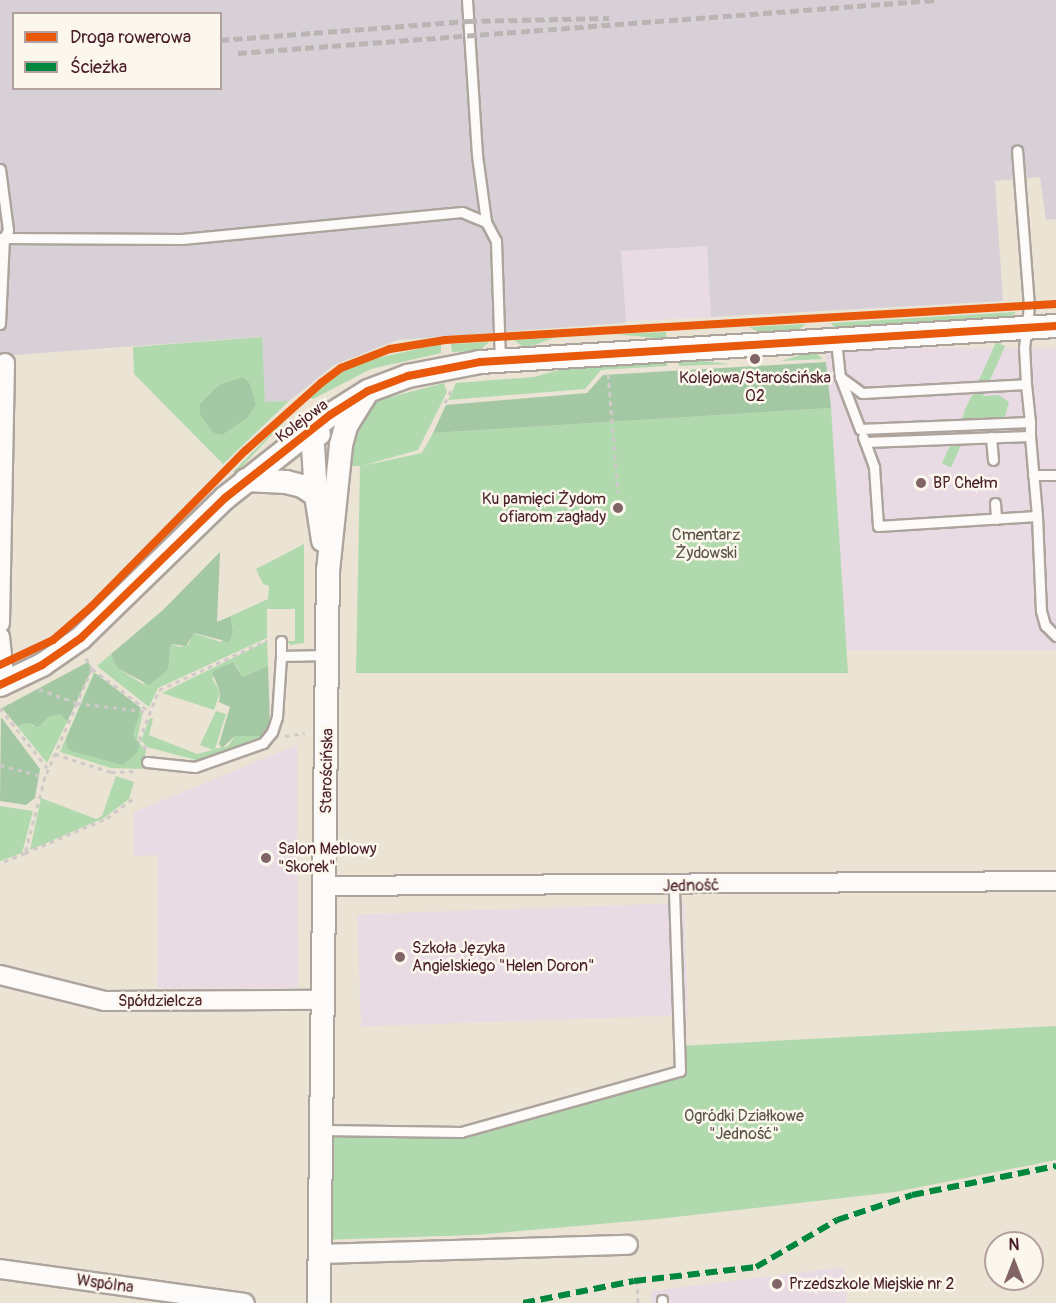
<!DOCTYPE html>
<meta charset="utf-8">
<style>
body{margin:0}
#map{position:relative;width:1056px;height:1303px;overflow:hidden;background:#ebe4d5;font-family:Pangolin,sans-serif}
div>[style]{position:absolute}
[style*='--x']{left:calc(var(--x)*1px);top:calc(var(--y)*1px);width:calc(var(--w)*1px);rotate:calc(var(--a)*1deg)}
.built>*{inset:0;background:#e8dbe4;transform-origin:0 0}
.industrial>*{inset:0;background:#d7d0d7}
.green>*{inset:0;background:#b1d9ae;transform-origin:0 0}
.forest>*{inset:0;background:#a4c8a3}
.path>*{height:3px;margin-top:-1.5px;transform-origin:0;background:repeating-linear-gradient(90deg,#cfcac7 0 4.5px,transparent 0 9px)}
.roads{filter:drop-shadow(2px 0 #ada49d) drop-shadow(-2px 0 #ada49d) drop-shadow(0 2px #ada49d) drop-shadow(0 -2px #ada49d)}
.service>*{height:9px;margin:-4.5px;padding:0 4.5px;transform-origin:4.5px;border-radius:4.5px;background:#fcfbf9}
.minor>*{height:18px;margin:-9px;padding:0 9px;transform-origin:9px;border-radius:9px;background:#fcfbf9}
.tertiary>*{height:22px;margin:-11px;padding:0 11px;transform-origin:11px;border-radius:11px;background:#fcfbf9}
.rail>*{height:4.5px;margin-top:-2.25px;transform-origin:0;background:repeating-linear-gradient(90deg,#bab4b3 0 9px,transparent 0 13.5px)}
.quiet>*{height:6px;margin-top:-3px;transform-origin:0;background:repeating-linear-gradient(90deg,#00873e 0 12px,transparent 0 18px)}
.cycleway>*{height:8px;margin:-4px;padding:0 4px;transform-origin:4px;border-radius:4px;background:#e8590c}
.dots>*{width:16px;height:16px;translate:-50% -50%;box-sizing:border-box;border:3px solid #fbf7ec;border-radius:50%}
span{translate:-50% -50%;white-space:nowrap;text-align:center;line-height:1.15;-webkit-text-stroke:5px #fbf7ec;paint-order:stroke}
.poi-label{font-size:16px;color:#4a1f2b}
.left{translate:0 -50%;text-align:left}
.right{translate:-100% -50%;text-align:right}
.street-label{font-size:16px;color:#4a1f2b}
.park-label{font-size:16px;color:#5b5449}
.legend{position:absolute;left:12px;top:12px;width:210px;height:78px;box-sizing:border-box;background:#fbf7ec;border:2px solid #b4a19f;margin:0;padding:8px 10px;list-style:none;font-size:18px;color:#4a1f2b}
.legend li{display:flex;align-items:center;gap:12px;height:30px}
.legend b{width:30px;border:2px solid #b4a19f}
.north{position:absolute;left:984px;top:1231px;width:60px;height:60px;box-sizing:border-box;background:#fbf7ec;border:2px solid #b4a19f;border-radius:50%;rotate:0deg;font-size:16px;font-weight:700;line-height:24px;text-align:center;color:#4a1f2b}
.north::after{content:'';display:block;margin:auto;width:21px;height:27px;background:#826466;clip-path:polygon(50% 0,100% 100%,50% 72%,0 100%)}
</style>
<div id="map">
<div class="built">
<i style="left:707px;top:246px;width:71px;height:87px;rotate:87deg"></i>
<i style="left:1056px;top:348px;width:302px;height:230px;rotate:90deg"></i>
<i style="clip-path:polygon(297px 745px,298px 988px,157px 988px,158px 855px,133px 856px,134px 812px)"></i>
<i style="left:684px;top:903px;width:112px;height:327px;rotate:88deg"></i>
<i style="clip-path:polygon(844px 1267px,847px 1303px,652px 1303px,651px 1291px)"></i>
</div>
<div class="industrial">
<i style="clip-path:polygon(evenodd,0 0,1056px 0,1056px 219px,1046px 220px,1040px 177px,995px 181px,1003px 301px,711px 317px,707px 246px,621px 251px,626px 322px,622px 323px,397px 340px,334px 365px,289px 401px,265px 402px,261px 337px,0 356px,0 0,14px 14px,220px 14px,220px 88px,14px 88px,14px 14px)"></i>
</div>
<div class="green">
<i style="clip-path:polygon(1016px 312px,1010px 318px,836px 329px,831px 323px)"></i>
<i style="clip-path:polygon(806px 324px,797px 331px,760px 333px,749px 327px)"></i>
<i style="clip-path:polygon(666px 332px,667px 339px,614px 334px)"></i>
<i style="clip-path:polygon(262px 337px,265px 402px,289px 401px,223px 464px,134px 374px,133px 347px)"></i>
<i style="clip-path:polygon(554px 338px,525px 348px,514px 340px)"></i>
<i style="clip-path:polygon(489px 342px,479px 351px,452px 352px,451px 344px)"></i>
<i style="left:996px;top:342px;width:10px;height:133px;rotate:24deg"></i>
<i style="clip-path:polygon(441px 344px,441px 353px,371px 369px,313px 399px,308px 397px,346px 369px,368px 360px)"></i>
<i style="clip-path:polygon(813px 351px,823px 359px,781px 361px,810px 352px)"></i>
<i style="clip-path:polygon(667px 358px,667px 366px,601px 370px,585px 389px,448px 400px,456px 383px,534px 377px,570px 367px)"></i>
<i style="clip-path:polygon(678px 358px,729px 364px,679px 366px)"></i>
<i style="clip-path:polygon(444px 383px,447px 392px,418px 450px,361px 466px,422px 453px,433px 433px,831px 408px,848px 673px,356px 673px,360px 466px,346px 466px,346px 450px,366px 409px,379px 400px)"></i>
<i style="clip-path:polygon(999px 395px,1009px 402px,1005px 417px,976px 420px,964px 412px,971px 397px)"></i>
<i style="clip-path:polygon(293px 412px,237px 472px,233px 472px,292px 412px)"></i>
<i style="clip-path:polygon(304px 544px,304px 643px,291px 645px,286px 641px,295px 641px,295px 609px,267px 609px,267px 638px,158px 688px,149px 707px,97px 666px,111px 654px,117px 668px,143px 684px,168px 670px,171px 644px,180px 647px,188px 645px,193px 633px,221px 642px,233px 632px,231px 616px,268px 599px,269px 586px,263px 584px,256px 569px)"></i>
<i style="clip-path:polygon(267px 641px,268px 666px,243px 677px,236px 665px,212px 678px,220px 692px,214px 710px,162px 693px)"></i>
<i style="clip-path:polygon(94px 672px,143px 711px,137px 740px,146px 751px,142px 769px,111px 768px,60px 752px)"></i>
<i style="clip-path:polygon(216px 711px,226px 714px,215px 749px,228px 746px,235px 736px,263px 736px,200px 761px,147px 747px,141px 740px,150px 718px,153px 719px,149px 735px,197px 754px,213px 750px,200px 745px)"></i>
<i style="clip-path:polygon(60px 715px,67px 722px,47px 763px,17px 726px,28px 723px,33px 726px,50px 716px)"></i>
<i style="clip-path:polygon(116px 776px,134px 782px,129px 799px,104px 818px,30px 850px,41px 798px,96px 819px,102px 816px)"></i>
<i style="clip-path:polygon(0 806px,33px 811px,22px 853px,0 861px)"></i>
<i style="clip-path:polygon(1056px 1026px,1056px 1160px,895px 1192px,658px 1219px,475px 1235px,320px 1240px,322px 1130px,461px 1132px,679px 1072px,679px 1046px)"></i>
</div>
<div class="forest">
<i style="clip-path:polygon(826px 362px,831px 408px,433px 433px,446px 405px,587px 393px,603px 375px)"></i>
<i style="clip-path:polygon(243px 377px,250px 384px,256px 405px,247px 418px,222px 435px,212px 432px,200px 414px,200px 404px,219px 385px)"></i>
<i style="clip-path:polygon(220px 552px,217px 622px,231px 616px,233px 632px,229px 642px,194px 633px,186px 646px,171px 644px,168px 670px,149px 685px,117px 668px,111px 654px,163px 610px)"></i>
<i style="clip-path:polygon(88px 662px,92px 669px,67px 722px,60px 715px,50px 716px,38px 727px,28px 723px,17px 726px,2px 708px)"></i>
<i style="clip-path:polygon(233px 662px,243px 677px,268px 666px,270px 725px,263px 736px,235px 736px,222px 748px,219px 744px,230px 707px,219px 702px,220px 692px,212px 672px)"></i>
<i style="clip-path:polygon(95px 673px,141px 708px,133px 734px,139px 744px,137px 753px,123px 765px,71px 751px,67px 747px,66px 739px)"></i>
<i style="clip-path:polygon(1px 717px,40px 769px,35px 798px,26px 805px,0 801px)"></i>
</div>
<div class="path">
<i style="--x:608;--y:374;--w:119;--a:85.2"></i>
<i style="--x:445;--y:403;--w:14;--a:-65"></i>
<i style="--x:86;--y:658;--w:13;--a:61"></i>
<i style="--x:92;--y:669;--w:37;--a:114"></i>
<i style="--x:77;--y:703;--w:75;--a:6.9"></i>
<i style="--x:92;--y:669;--w:71;--a:36.4"></i>
<i style="--x:39;--y:689;--w:40;--a:20.2"></i>
<i style="--x:77;--y:703;--w:81;--a:113.4"></i>
<i style="--x:0;--y:708;--w:78;--a:51.8"></i>
<i style="--x:285;--y:736;--w:20;--a:-9"></i>
<i style="--x:146;--y:749;--w:11;--a:-128"></i>
<i style="--x:139;--y:740;--w:54;--a:-68.2"></i>
<i style="--x:159;--y:690;--w:119;--a:-24.8"></i>
<i style="--x:55;--y:754;--w:59;--a:17.8"></i>
<i style="--x:111;--y:772;--w:26;--a:-2"></i>
<i style="--x:0;--y:765;--w:47;--a:14.9"></i>
<i style="--x:45;--y:777;--w:79;--a:104.7"></i>
<i style="--x:25;--y:853;--w:27;--a:158"></i>
<i style="--x:25;--y:853;--w:89;--a:-23.1"></i>
<i style="--x:107;--y:818;--w:35;--a:-37"></i>
<i style="--x:637;--y:1280;--w:23;--a:88"></i>
</div>
<div class="roads">
<div class="service">
<i style="--x:467;--y:0;--w:155;--a:86.3"></i>
<i style="--x:477;--y:155;--w:68;--a:82.3"></i>
<i style="--x:0;--y:169;--w:62;--a:82.5"></i>
<i style="--x:8;--y:230;--w:9;--a:117"></i>
<i style="--x:4;--y:238;--w:178;--a:0.3"></i>
<i style="--x:182;--y:239;--w:281;--a:-5.5"></i>
<i style="--x:462;--y:212;--w:26;--a:23"></i>
<i style="--x:486;--y:222;--w:21;--a:62"></i>
<i style="--x:496;--y:241;--w:119;--a:88.1"></i>
<i style="--x:0;--y:238;--w:4;--a:0"></i>
<i style="--x:4;--y:238;--w:86;--a:92.7"></i>
<i style="--x:836;--y:340;--w:37;--a:84"></i>
<i style="--x:840;--y:377;--w:27;--a:36"></i>
<i style="--x:862;--y:393;--w:164;--a:-3.1"></i>
<i style="--x:1026;--y:384;--w:36;--a:-93"></i>
<i style="--x:1024;--y:348;--w:42;--a:-83.2"></i>
<i style="--x:1029;--y:306;--w:156;--a:-94.4"></i>
<i style="--x:840;--y:377;--w:56;--a:69"></i>
<i style="--x:860;--y:429;--w:170;--a:-2.4"></i>
<i style="--x:1030;--y:422;--w:38;--a:-96"></i>
<i style="--x:863;--y:437;--w:5;--a:68"></i>
<i style="--x:865;--y:442;--w:165;--a:-2.1"></i>
<i style="--x:1030;--y:436;--w:14;--a:-90"></i>
<i style="--x:991;--y:437;--w:23;--a:85"></i>
<i style="--x:865;--y:442;--w:27;--a:70"></i>
<i style="--x:874;--y:467;--w:59;--a:86.1"></i>
<i style="--x:878;--y:526;--w:159;--a:-3.6"></i>
<i style="--x:1037;--y:516;--w:80;--a:-95"></i>
<i style="--x:1033;--y:475;--w:23;--a:0"></i>
<i style="--x:995;--y:503;--w:16;--a:86"></i>
<i style="--x:1037;--y:516;--w:95;--a:87.6"></i>
<i style="--x:1041;--y:611;--w:15;--a:74"></i>
<i style="--x:1045;--y:625;--w:16;--a:45"></i>
<i style="--x:281;--y:641;--w:15;--a:90"></i>
<i style="--x:147;--y:762;--w:48;--a:5.9"></i>
<i style="--x:195;--y:767;--w:72;--a:-19.4"></i>
<i style="--x:263;--y:743;--w:14;--a:-51"></i>
<i style="--x:272;--y:732;--w:16;--a:-72"></i>
<i style="--x:277;--y:717;--w:61;--a:-86.2"></i>
<i style="--x:281;--y:656;--w:46;--a:-1.2"></i>
<i style="--x:322;--y:1130;--w:139;--a:0.8"></i>
<i style="--x:461;--y:1132;--w:227;--a:-15.6"></i>
<i style="--x:680;--y:1071;--w:185;--a:-91.9"></i>
<i style="--x:662;--y:1300;--w:3;--a:90"></i>
</div>
<div class="minor">
<i style="--x:0;--y:623;--w:260;--a:-88.9"></i>
<i style="--x:0;--y:637;--w:46;--a:83.8"></i>
<i style="--x:325;--y:886;--w:731;--a:-0.39"></i>
<i style="--x:0;--y:975;--w:108;--a:13.9"></i>
<i style="--x:105;--y:1001;--w:219;--a:-0.3"></i>
<i style="--x:320;--y:1254;--w:308;--a:-1.7"></i>
<i style="--x:0;--y:1269;--w:247;--a:7.9"></i>
</div>
<div class="tertiary">
<i style="--x:246;--y:480;--w:40;--a:2.9"></i>
<i style="--x:286;--y:482;--w:16;--a:14"></i>
<i style="--x:302;--y:486;--w:17;--a:33"></i>
<i style="--x:316;--y:495;--w:46;--a:81.2"></i>
<i style="--x:316;--y:495;--w:65;--a:-93.5"></i>
<i style="--x:312;--y:430;--w:8;--a:30"></i>
<i style="--x:0;--y:685;--w:47;--a:-25.5"></i>
<i style="--x:42;--y:665;--w:47;--a:-34.7"></i>
<i style="--x:81;--y:638;--w:201;--a:-44.2"></i>
<i style="--x:225;--y:498;--w:134;--a:-38.3"></i>
<i style="--x:330;--y:415;--w:45;--a:-32.3"></i>
<i style="--x:368;--y:391;--w:43;--a:-20.6"></i>
<i style="--x:408;--y:376;--w:73;--a:-11"></i>
<i style="--x:480;--y:362;--w:577;--a:-3.58"></i>
<i style="--x:319;--y:1303;--w:732;--a:-89.3"></i>
<i style="--x:328;--y:571;--w:127;--a:-84.1"></i>
<i style="--x:341;--y:445;--w:20;--a:-75"></i>
<i style="--x:346;--y:426;--w:36;--a:-58"></i>
</div>
</div>
<div class="rail">
<i style="--x:220;--y:40;--w:249;--a:-4.4"></i>
<i style="--x:468;--y:21;--w:141;--a:-1.2"></i>
<i style="--x:238;--y:53;--w:699;--a:-4.35"></i>
</div>
<div class="quiet">
<i style="--x:523;--y:1303;--w:113;--a:-11.2"></i>
<i style="--x:634;--y:1281;--w:123;--a:-6.5"></i>
<i style="--x:756;--y:1267;--w:94;--a:-30.1"></i>
<i style="--x:837;--y:1220;--w:79;--a:-18.4"></i>
<i style="--x:912;--y:1195;--w:147;--a:-11.4"></i>
</div>
<div class="cycleway">
<i style="--x:0;--y:665;--w:59;--a:-25.3"></i>
<i style="--x:53;--y:640;--w:50;--a:-41"></i>
<i style="--x:91;--y:607;--w:219;--a:-45.4"></i>
<i style="--x:245;--y:451;--w:102;--a:-41.8"></i>
<i style="--x:321;--y:383;--w:25;--a:-37"></i>
<i style="--x:341;--y:368;--w:53;--a:-21.2"></i>
<i style="--x:390;--y:349;--w:56;--a:-9.3"></i>
<i style="--x:445;--y:340;--w:612;--a:-3.37"></i>
<i style="--x:0;--y:685;--w:47;--a:-25.5"></i>
<i style="--x:42;--y:665;--w:47;--a:-34.7"></i>
<i style="--x:81;--y:638;--w:201;--a:-44.2"></i>
<i style="--x:225;--y:498;--w:134;--a:-38.3"></i>
<i style="--x:330;--y:415;--w:45;--a:-32.3"></i>
<i style="--x:368;--y:391;--w:43;--a:-20.6"></i>
<i style="--x:408;--y:376;--w:73;--a:-11"></i>
<i style="--x:480;--y:362;--w:577;--a:-3.58"></i>
</div>
<div class="dots">
<i style="left:755px;top:359px;background:#826466"></i>
<i style="left:921px;top:483px;background:#826466"></i>
<i style="left:618px;top:508px;background:#826466"></i>
<i style="left:266px;top:858px;background:#826466"></i>
<i style="left:400px;top:957px;background:#826466"></i>
<i style="left:777px;top:1284px;background:#826466"></i>
</div>
<div class="poi-label">
<span style="left:755px;top:387px">Kolejowa/Starościńska<br>02</span>
<span class="left" style="left:933px;top:483px">BP Chełm</span>
<span class="right" style="left:606px;top:508px">Ku pamięci Żydom<br>ofiarom zagłady</span>
<span class="left" style="left:278px;top:858px">Salon Meblowy<br>"Skorek"</span>
<span class="left" style="left:412px;top:957px">Szkoła Języka<br>Angielskiego "Helen Doron"</span>
<span class="left" style="left:789px;top:1284px">Przedszkole Miejskie nr 2</span>
</div>
<div class="street-label">
<span style="left:302px;top:421px;rotate:-37deg">Kolejowa</span>
<span style="left:327px;top:771px;rotate:-89deg">Starościńska</span>
<span style="left:691px;top:886px;rotate:-1deg">Jedność</span>
<span style="left:160px;top:1001px">Spółdzielcza</span>
<span style="left:105px;top:1284px;rotate:8deg">Wspólna</span>
</div>
<div class="park-label">
<span style="left:706px;top:544px">Cmentarz<br>Żydowski</span>
<span style="left:744px;top:1125px">Ogródki Działkowe<br>"Jedność"</span>
</div>
<ul class="legend">
<li><b style="height:8px;background:#e8590c"></b>Droga rowerowa</li>
<li><b style="height:8px;background:#00873e"></b>Ścieżka</li>
</ul>
<div class="north">N</div>
</div>
